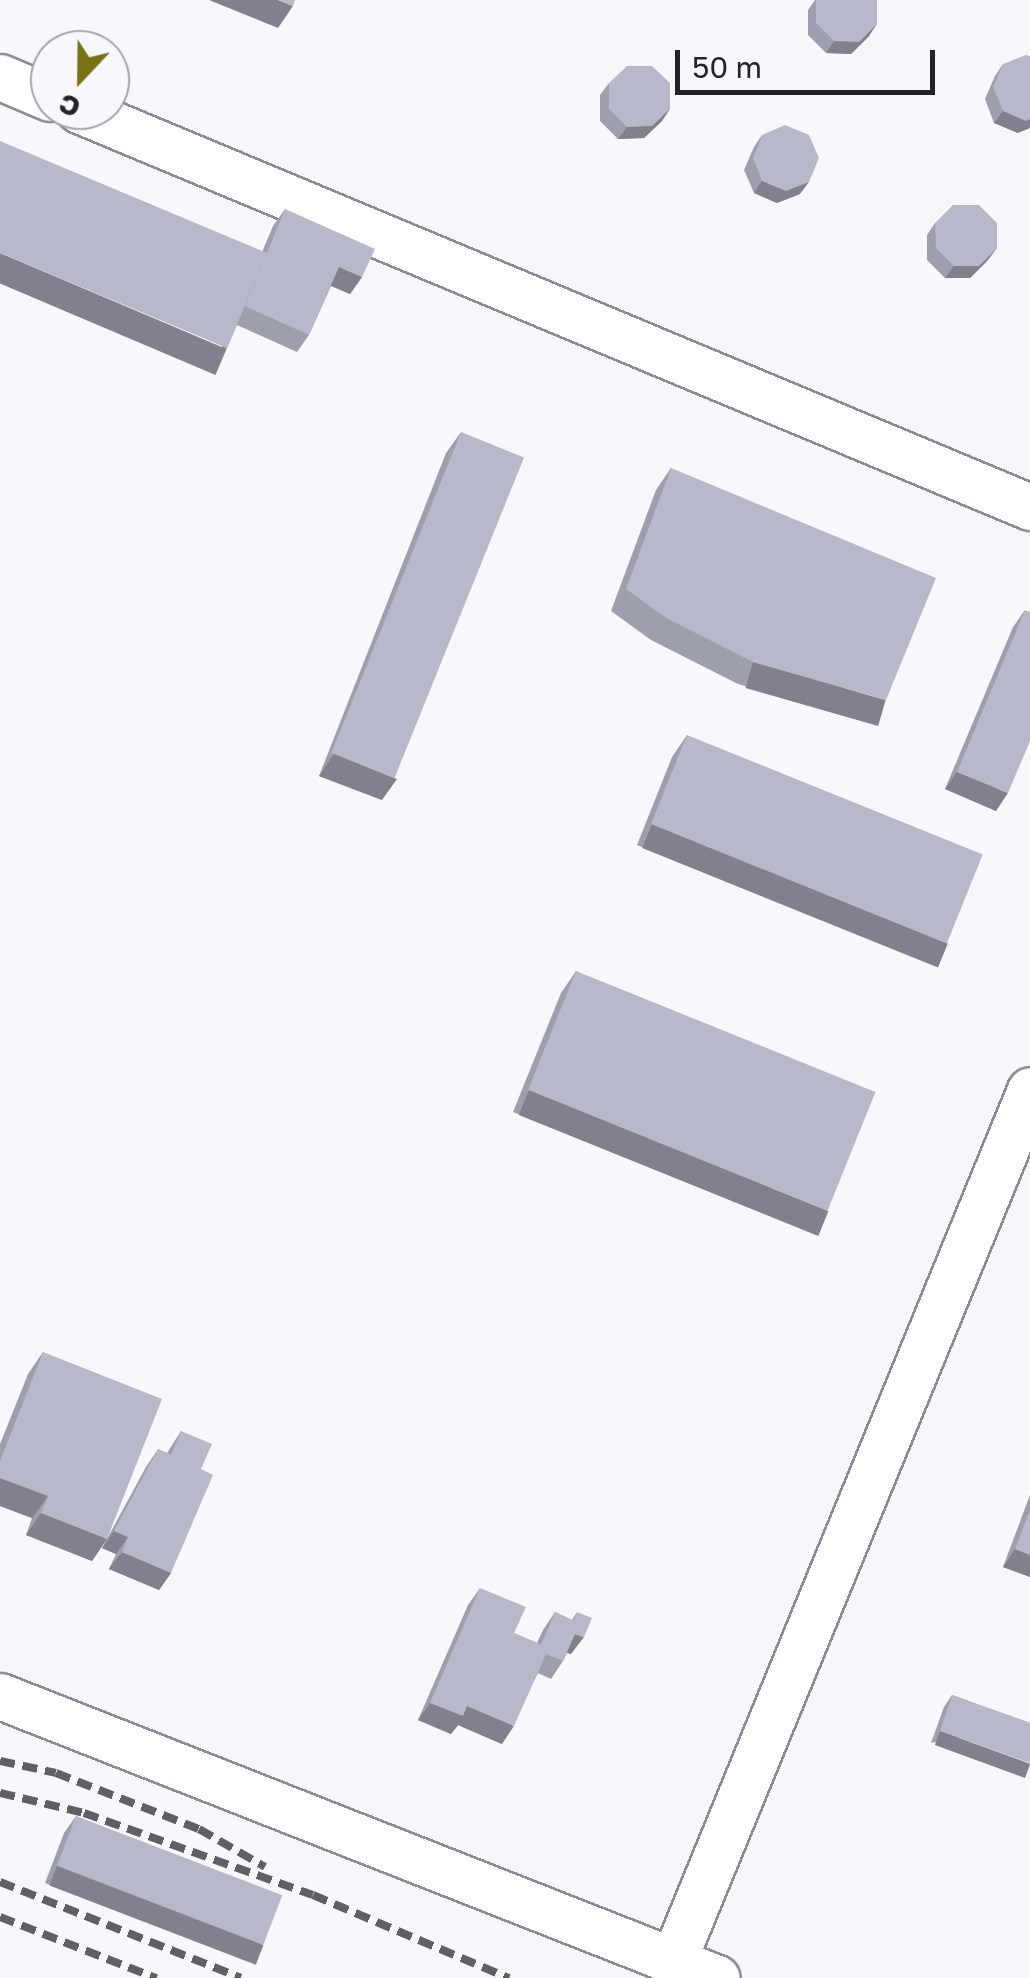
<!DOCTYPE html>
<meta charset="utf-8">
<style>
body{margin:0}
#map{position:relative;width:1030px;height:1978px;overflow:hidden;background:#f8f8fc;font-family:"Golos Text",sans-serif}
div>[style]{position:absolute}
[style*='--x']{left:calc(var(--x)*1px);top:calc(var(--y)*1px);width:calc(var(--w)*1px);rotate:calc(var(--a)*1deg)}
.roads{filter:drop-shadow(2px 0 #8a8a9c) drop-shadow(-2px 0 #8a8a9c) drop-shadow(0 2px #8a8a9c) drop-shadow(0 -2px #8a8a9c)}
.minor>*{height:45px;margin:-22.5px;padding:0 22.5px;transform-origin:22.5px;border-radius:22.5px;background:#fff}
.rail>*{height:8px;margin-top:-4px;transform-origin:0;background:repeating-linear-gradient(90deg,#5f5f65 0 15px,transparent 0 23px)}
.wall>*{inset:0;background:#9d9eae}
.shaded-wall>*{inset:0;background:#80818d;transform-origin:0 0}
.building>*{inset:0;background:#b7b8ca;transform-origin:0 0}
span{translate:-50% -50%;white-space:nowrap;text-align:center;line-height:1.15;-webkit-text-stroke:8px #f8f8fc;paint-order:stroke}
.north{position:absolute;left:30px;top:30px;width:100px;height:100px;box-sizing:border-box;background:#f8f8fc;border:2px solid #a3a3a8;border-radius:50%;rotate:202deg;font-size:28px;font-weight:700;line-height:40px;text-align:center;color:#23232a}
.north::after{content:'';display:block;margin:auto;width:35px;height:45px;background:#787214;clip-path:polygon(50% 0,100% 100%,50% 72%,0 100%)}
.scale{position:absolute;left:675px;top:50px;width:260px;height:45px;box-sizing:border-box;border:5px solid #23232a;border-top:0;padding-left:12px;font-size:30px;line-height:35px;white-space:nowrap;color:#23232a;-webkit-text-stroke:8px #f8f8fc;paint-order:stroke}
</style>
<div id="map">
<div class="roads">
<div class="minor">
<i style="--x:0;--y:77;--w:54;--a:22.8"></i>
<i style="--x:79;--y:110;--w:1031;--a:22.66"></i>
<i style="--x:0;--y:1696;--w:770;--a:21.47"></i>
<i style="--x:673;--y:1961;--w:941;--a:-67.71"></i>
</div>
</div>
<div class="rail">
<i style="--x:0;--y:1761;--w:57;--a:12.1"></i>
<i style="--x:56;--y:1773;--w:154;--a:21.4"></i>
<i style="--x:199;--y:1829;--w:76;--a:29.9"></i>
<i style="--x:0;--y:1793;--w:86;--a:13.4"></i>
<i style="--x:84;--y:1813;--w:243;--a:19.7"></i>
<i style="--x:313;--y:1895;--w:213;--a:23"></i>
<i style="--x:0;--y:1882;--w:259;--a:21.7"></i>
<i style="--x:0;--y:1917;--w:168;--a:21.4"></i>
</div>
<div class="wall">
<i style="clip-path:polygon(815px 0,877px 0,869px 36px,851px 54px,826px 53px,808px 35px,808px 10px)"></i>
<i style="clip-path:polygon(1003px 64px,1018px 133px,994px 123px,985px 99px,995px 76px)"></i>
<i style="clip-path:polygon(609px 83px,662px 121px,644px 138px,618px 139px,600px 121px,600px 95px)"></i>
<i style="clip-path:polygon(762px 135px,800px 194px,777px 203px,754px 193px,744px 170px,754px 147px)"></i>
<i style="clip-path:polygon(285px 209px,362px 277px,350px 294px,331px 286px,309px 335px,297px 352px,237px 325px,227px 348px,212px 370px,273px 226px)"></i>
<i style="clip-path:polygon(935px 223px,988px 260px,970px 278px,945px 278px,927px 260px,927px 235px)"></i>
<i style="clip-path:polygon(461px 432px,382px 800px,319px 776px,446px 453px)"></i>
<i style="clip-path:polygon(671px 468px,871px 722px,738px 684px,651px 640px,611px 611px,656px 490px)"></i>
<i style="clip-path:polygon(1025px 610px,996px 811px,945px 789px,1013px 627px)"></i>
<i style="clip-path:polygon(687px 735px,948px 942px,933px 964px,637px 845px,672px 757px)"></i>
<i style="clip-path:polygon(576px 971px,812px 1233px,513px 1112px,561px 993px)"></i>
<i style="clip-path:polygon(43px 1352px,107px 1539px,92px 1561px,26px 1535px,32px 1518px,0 1506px,0 1444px,28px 1374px)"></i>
<i style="clip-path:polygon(181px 1431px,201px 1469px,171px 1573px,159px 1590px,109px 1569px,116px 1554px,102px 1548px,146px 1467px,158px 1449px,167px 1453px)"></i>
<i style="clip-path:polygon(1030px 1495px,1030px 1577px,1003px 1567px)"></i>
<i style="clip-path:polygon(480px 1588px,514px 1633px,537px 1643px,543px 1630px,555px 1612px,572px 1620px,577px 1612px,571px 1654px,567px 1653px,563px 1661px,551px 1679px,538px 1673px,502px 1744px,458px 1725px,451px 1734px,418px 1720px,468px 1605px)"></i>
<i style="clip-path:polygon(952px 1695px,1030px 1723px,931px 1743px,944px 1707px)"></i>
<i style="clip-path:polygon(76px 1816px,263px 1945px,251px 1962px,45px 1883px,64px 1833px)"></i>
</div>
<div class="shaded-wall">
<i style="clip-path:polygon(209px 0,278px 0,293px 6px,278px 28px)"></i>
<i style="clip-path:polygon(877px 24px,869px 36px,851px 54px,826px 53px,834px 41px)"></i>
<i style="clip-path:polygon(670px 109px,662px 121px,644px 138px,618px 139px,627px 127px)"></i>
<i style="clip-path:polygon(1003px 111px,1030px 119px,1030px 128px,1018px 133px,994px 123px)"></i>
<i style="clip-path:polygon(762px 181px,809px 182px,800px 194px,777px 203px,754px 193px)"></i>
<i style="clip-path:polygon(997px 248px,988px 260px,970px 278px,945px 278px,954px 266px)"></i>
<i style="left:0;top:253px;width:246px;height:28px;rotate:23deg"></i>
<i style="clip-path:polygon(339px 267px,362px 277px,350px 294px,327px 284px)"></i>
<i style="left:753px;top:662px;width:138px;height:27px;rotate:16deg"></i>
<i style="clip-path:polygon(334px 754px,397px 779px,382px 800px,319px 776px)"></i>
<i style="clip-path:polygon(957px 772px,1008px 793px,996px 811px,945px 789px)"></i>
<i style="left:652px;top:824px;width:319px;height:26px;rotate:22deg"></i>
<i style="left:529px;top:1090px;width:323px;height:27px;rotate:22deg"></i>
<i style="clip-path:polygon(0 1478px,48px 1496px,32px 1518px,0 1506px)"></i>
<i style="clip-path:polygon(41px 1513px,107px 1539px,92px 1561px,26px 1535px)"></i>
<i style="clip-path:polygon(114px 1531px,128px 1537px,116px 1554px,102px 1548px)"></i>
<i style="clip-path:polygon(1015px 1549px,1030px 1555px,1030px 1577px,1003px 1567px)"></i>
<i style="clip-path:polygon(122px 1552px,171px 1573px,159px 1590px,109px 1569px)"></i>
<i style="clip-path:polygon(575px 1634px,584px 1637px,571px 1654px,563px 1651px)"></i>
<i style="clip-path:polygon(430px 1703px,467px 1706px,514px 1726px,502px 1744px,458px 1725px,451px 1734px,418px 1720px)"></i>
<i style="left:940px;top:1731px;width:96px;height:15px;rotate:20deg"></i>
<i style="left:57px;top:1866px;width:221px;height:21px;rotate:21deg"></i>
</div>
<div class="building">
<i style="clip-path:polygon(278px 0,295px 0,293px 6px)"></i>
<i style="clip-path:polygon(816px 0,877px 0,877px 24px,859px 42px,834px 41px,816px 23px)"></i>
<i style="clip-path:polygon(1026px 55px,1030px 56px,1030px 119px,1026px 121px,1003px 111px,993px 87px,1003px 64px)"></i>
<i style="clip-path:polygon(627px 66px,652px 66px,670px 83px,670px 109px,652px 126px,627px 127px,609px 109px,609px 83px)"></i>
<i style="clip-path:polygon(785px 125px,809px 135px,819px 158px,809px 182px,786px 191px,762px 181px,753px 158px,762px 135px)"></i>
<i style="clip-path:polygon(0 141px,267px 253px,227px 348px,0 253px)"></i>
<i style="clip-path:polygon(953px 205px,979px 205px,997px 223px,997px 248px,979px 266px,954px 266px,936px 248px,935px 223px)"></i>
<i style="clip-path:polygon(285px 209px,375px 249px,362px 277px,339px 267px,309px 335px,245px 306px)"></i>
<i style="left:461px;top:432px;width:68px;height:346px;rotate:22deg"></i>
<i style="clip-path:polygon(671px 468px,936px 578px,886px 700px,753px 662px,666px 618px,626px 589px)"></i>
<i style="clip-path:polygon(1025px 610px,1030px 612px,1030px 741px,1008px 793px,957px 772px)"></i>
<i style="left:687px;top:735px;width:319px;height:96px;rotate:22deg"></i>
<i style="left:576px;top:971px;width:323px;height:128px;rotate:22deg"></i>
<i style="clip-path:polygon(43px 1352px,162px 1399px,107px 1539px,41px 1513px,48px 1496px,0 1478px,0 1461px)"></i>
<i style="clip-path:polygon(181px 1431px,212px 1444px,201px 1469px,213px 1475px,171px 1573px,122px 1552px,128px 1537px,114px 1531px,158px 1449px,171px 1455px)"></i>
<i style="clip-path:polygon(1030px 1510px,1030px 1555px,1015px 1549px)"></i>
<i style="clip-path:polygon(480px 1588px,526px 1607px,514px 1633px,541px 1645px,555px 1612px,574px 1621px,577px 1612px,592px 1618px,584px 1637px,575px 1634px,563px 1661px,546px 1654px,514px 1726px,467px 1706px,463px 1716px,430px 1703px)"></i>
<i style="clip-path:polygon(952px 1695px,1030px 1723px,1030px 1763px,940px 1731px)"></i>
<i style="left:76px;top:1816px;width:221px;height:53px;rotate:21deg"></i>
</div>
<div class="north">С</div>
<div class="scale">50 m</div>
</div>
